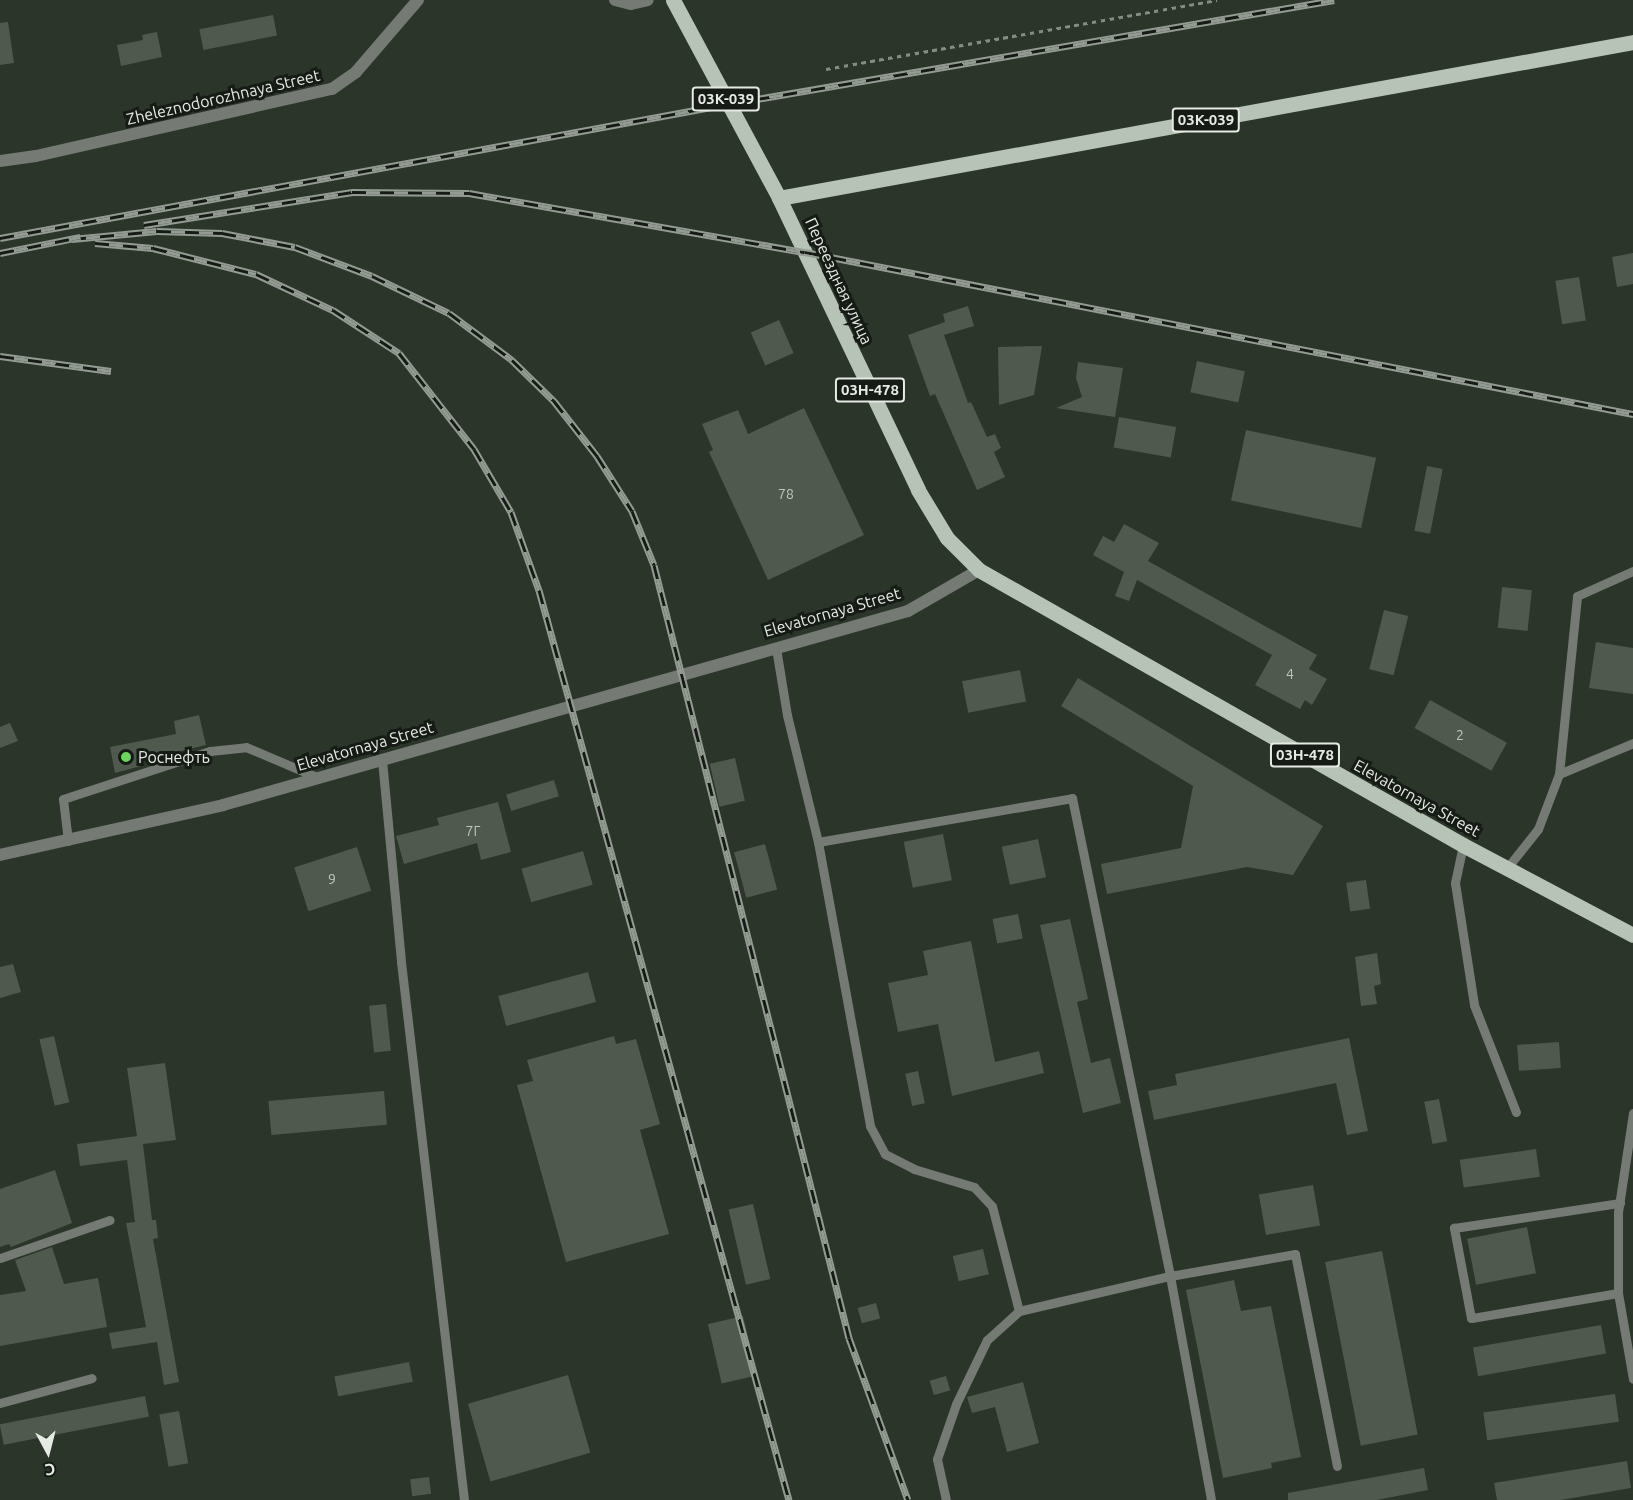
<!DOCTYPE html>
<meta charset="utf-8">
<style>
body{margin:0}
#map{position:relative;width:1633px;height:1500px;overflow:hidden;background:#2b352a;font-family:Ubuntu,sans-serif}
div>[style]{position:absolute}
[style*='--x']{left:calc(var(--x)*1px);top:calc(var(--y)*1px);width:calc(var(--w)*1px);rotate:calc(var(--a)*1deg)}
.building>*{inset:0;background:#4f594d;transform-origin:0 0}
.path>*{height:3px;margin-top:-1.5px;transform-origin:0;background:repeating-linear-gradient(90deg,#848c83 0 4.5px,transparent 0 9px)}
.service>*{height:9px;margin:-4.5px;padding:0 4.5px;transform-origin:4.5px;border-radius:4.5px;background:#757a74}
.minor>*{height:12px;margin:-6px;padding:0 6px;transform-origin:6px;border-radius:6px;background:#757a74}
.tertiary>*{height:12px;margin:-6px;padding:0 6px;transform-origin:6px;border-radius:6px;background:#757a74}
.primary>*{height:15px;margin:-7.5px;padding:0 7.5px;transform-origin:7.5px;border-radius:7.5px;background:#b8c3b7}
.rail>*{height:7px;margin-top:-3.5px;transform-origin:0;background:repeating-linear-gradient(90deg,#161b16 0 14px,#939b92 0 28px);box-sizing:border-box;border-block:2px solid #939b92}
.dots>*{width:16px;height:16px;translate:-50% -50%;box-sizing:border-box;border:3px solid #161b16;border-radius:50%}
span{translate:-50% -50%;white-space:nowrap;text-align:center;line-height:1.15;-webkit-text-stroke:6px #161b16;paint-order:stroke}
.number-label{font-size:14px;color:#c0c6be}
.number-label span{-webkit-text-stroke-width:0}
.shield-label span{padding:2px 4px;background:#161b16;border:2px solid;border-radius:4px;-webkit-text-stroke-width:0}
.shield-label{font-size:15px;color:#e5ebe4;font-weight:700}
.street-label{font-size:16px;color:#e5ebe4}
.poi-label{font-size:16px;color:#e5ebe4}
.left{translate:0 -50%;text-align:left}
.north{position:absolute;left:18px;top:1422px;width:60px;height:60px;-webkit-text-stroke:4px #161b16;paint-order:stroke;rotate:173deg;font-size:16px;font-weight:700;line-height:24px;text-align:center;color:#e5ebe4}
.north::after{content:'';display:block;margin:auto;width:21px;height:27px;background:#e5ebe4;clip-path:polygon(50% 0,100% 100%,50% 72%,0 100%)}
</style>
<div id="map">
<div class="building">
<i style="left:273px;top:15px;width:21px;height:75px;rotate:79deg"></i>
<i style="clip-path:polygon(8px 22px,14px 63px,0 65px,0 23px)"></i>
<i style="clip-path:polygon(157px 32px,162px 57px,121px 66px,117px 45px,143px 40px,142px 35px)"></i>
<i style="clip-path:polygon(1633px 253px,1633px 284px,1617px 287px,1612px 257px)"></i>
<i style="left:1579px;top:277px;width:44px;height:24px;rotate:81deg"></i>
<i style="clip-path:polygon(968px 306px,974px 326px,944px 335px,968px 403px,971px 402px,987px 437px,995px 434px,1001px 448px,994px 452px,1005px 477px,977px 490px,935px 394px,930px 396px,908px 335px,945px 322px,943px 314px)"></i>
<i style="left:779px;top:320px;width:36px;height:31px;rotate:66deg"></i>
<i style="clip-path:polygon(1042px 346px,1034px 395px,999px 405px,998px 347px)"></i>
<i style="left:1197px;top:361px;width:49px;height:32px;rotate:12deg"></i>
<i style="clip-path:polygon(1078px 362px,1123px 368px,1115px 417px,1056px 408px,1082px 397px,1076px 378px)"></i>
<i style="clip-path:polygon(804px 408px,864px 535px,768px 580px,709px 452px,713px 450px,702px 424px,738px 410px,748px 434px)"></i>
<i style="left:1119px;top:417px;width:58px;height:31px;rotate:10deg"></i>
<i style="left:1246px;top:430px;width:133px;height:72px;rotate:12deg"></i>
<i style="left:1427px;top:466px;width:16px;height:66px;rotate:11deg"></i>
<i style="clip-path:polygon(1124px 524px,1159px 543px,1148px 561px,1317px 655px,1309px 669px,1327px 679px,1312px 705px,1305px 700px,1300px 709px,1255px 685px,1272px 655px,1137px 580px,1129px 601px,1115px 596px,1124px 572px,1093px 555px,1103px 536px,1114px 542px)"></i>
<i style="left:1502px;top:587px;width:30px;height:41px;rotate:6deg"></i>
<i style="left:1384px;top:610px;width:25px;height:61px;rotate:14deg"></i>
<i style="clip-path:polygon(1596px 642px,1633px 648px,1633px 694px,1589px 688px)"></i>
<i style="left:1020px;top:670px;width:32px;height:59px;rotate:79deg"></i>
<i style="clip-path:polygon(1078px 678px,1323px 826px,1293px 875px,1247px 867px,1107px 894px,1101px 864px,1181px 848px,1193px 786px,1061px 706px)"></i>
<i style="left:1430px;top:700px;width:88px;height:32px;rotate:29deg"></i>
<i style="clip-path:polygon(199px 715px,206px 745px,140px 761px,141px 766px,115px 773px,110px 747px,176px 734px,174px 721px)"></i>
<i style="clip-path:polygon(10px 723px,18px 741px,0 748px,0 727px)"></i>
<i style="left:735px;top:758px;width:44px;height:26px;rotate:77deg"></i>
<i style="left:554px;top:780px;width:17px;height:50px;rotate:73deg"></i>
<i style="clip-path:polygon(498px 802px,511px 852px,481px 860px,477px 843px,404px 864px,396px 836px,439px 825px,437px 818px)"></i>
<i style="left:943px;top:834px;width:47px;height:40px;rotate:79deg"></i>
<i style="left:1038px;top:839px;width:39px;height:37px;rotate:78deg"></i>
<i style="left:765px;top:844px;width:47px;height:32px;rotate:75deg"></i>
<i style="left:357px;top:847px;width:46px;height:66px;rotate:72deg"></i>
<i style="left:583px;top:851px;width:35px;height:64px;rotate:74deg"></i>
<i style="left:1366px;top:880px;width:29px;height:20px;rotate:82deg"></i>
<i style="left:1018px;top:914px;width:25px;height:26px;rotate:79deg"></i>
<i style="clip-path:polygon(1070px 919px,1088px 999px,1077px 1002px,1091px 1063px,1110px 1058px,1121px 1103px,1083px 1113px,1040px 925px)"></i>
<i style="clip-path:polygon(971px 941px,995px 1062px,1039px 1051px,1044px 1073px,952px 1096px,938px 1024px,898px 1032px,888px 983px,928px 975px,923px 951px)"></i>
<i style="clip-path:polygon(1377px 953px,1381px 984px,1374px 986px,1377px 1004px,1361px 1006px,1355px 957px)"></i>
<i style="clip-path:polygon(13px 964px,21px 992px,0 998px,0 967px)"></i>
<i style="left:588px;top:972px;width:31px;height:93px;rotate:75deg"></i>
<i style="left:386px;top:1004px;width:47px;height:17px;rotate:84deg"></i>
<i style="left:54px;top:1036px;width:68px;height:15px;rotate:77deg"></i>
<i style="clip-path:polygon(614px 1036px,616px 1044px,636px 1039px,660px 1124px,640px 1130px,669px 1234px,566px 1262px,517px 1085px,533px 1081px,527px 1060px)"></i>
<i style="clip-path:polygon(1349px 1038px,1368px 1131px,1347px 1135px,1336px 1083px,1154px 1120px,1148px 1091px,1177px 1085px,1175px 1074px)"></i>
<i style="left:1559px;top:1042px;width:26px;height:42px;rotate:86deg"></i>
<i style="clip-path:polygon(165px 1063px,176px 1140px,143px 1144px,152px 1220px,156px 1220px,158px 1238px,153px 1239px,179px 1382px,164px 1385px,157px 1342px,112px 1349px,109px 1333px,146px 1327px,126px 1223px,135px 1222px,127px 1160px,80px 1166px,77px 1144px,137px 1136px,127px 1068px)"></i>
<i style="left:918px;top:1071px;width:33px;height:13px;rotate:78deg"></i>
<i style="left:384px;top:1091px;width:34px;height:116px;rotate:85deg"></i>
<i style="left:1439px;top:1099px;width:43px;height:15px;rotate:79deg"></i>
<i style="left:1536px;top:1149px;width:28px;height:77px;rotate:82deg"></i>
<i style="clip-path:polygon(55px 1170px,72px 1223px,11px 1247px,9px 1244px,0 1247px,0 1189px)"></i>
<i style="left:1313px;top:1185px;width:41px;height:55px;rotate:80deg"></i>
<i style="left:753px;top:1204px;width:77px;height:25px;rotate:77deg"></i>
<i style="left:1527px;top:1227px;width:47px;height:61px;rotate:79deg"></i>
<i style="clip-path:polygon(52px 1247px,64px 1284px,98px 1278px,107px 1327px,0 1346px,0 1295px,26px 1291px,15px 1260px)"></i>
<i style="left:983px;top:1249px;width:26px;height:31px;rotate:77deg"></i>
<i style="left:1382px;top:1251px;width:187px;height:58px;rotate:79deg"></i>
<i style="clip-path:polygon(1234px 1280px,1241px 1311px,1271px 1306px,1301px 1457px,1271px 1463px,1272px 1468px,1223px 1478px,1186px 1290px)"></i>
<i style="left:876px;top:1303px;width:16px;height:19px;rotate:75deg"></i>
<i style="left:743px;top:1316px;width:61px;height:36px;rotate:77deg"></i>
<i style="left:1601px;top:1325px;width:29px;height:130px;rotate:80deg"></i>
<i style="left:409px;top:1362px;width:20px;height:76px;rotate:79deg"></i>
<i style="left:568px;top:1375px;width:81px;height:104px;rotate:74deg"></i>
<i style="left:946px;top:1376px;width:15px;height:17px;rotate:74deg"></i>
<i style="clip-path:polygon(1023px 1382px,1039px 1443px,1007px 1452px,995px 1407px,972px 1413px,967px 1397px)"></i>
<i style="left:1615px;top:1394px;width:28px;height:133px;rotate:82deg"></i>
<i style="left:145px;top:1396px;width:21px;height:148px;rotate:79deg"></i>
<i style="left:179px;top:1411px;width:53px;height:20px;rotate:80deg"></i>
<i style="clip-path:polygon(1627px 1461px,1631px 1488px,1561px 1500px,1497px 1500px,1494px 1483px)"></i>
<i style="clip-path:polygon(1424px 1468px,1428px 1490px,1377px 1500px,1288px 1500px,1288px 1493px)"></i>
<i style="left:429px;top:1477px;width:17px;height:19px;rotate:83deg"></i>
</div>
<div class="path">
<i style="--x:826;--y:69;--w:397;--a:-10"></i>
</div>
<div class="service">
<i style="--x:776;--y:648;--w:68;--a:80.7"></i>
<i style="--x:787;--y:715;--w:131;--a:76.3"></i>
<i style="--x:818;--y:842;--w:289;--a:79.6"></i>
<i style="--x:870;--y:1126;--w:32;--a:62"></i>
<i style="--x:885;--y:1154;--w:33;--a:27"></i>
<i style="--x:914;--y:1169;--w:63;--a:16.7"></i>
<i style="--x:974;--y:1187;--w:26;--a:47"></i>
<i style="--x:992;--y:1206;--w:108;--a:75.6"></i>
<i style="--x:382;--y:760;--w:203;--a:84.6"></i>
<i style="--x:401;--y:962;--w:542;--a:83.32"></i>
<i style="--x:1559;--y:774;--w:80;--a:-22.7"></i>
<i style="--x:68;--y:841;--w:42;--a:-96.8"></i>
<i style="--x:63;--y:799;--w:155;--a:-18.1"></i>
<i style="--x:210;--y:751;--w:36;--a:-6"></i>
<i style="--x:246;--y:747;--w:79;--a:23"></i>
<i style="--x:818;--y:842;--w:258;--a:-9.8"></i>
<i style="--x:1072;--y:798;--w:488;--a:78.4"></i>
<i style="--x:1170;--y:1276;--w:228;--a:79.6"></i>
<i style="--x:1463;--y:845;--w:39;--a:102"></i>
<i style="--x:1455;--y:883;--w:123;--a:81.1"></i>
<i style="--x:1474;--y:1005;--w:115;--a:68.6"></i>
<i style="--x:1507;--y:868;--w:50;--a:-51.5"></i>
<i style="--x:1538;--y:829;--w:59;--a:-69.1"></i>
<i style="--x:1559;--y:774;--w:179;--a:-84.2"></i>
<i style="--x:1577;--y:596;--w:61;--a:-24.1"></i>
<i style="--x:1633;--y:1113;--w:100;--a:98.6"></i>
<i style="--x:1618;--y:1212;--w:81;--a:90"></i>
<i style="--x:1618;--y:1293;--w:87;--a:80.1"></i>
<i style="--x:0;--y:1258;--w:116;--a:-19.1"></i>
<i style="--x:1618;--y:1293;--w:149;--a:170.3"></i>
<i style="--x:1471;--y:1318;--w:92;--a:-100.7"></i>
<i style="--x:1454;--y:1228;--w:168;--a:-8.6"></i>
<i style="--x:0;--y:1403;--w:95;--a:-15.2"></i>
<i style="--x:946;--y:1500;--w:42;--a:-102.4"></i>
<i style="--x:937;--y:1459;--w:58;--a:-70.9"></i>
<i style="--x:956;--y:1404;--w:71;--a:-64.2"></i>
<i style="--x:987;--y:1340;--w:43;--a:-42.2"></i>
<i style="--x:1019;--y:1311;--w:155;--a:-13.1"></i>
<i style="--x:1170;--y:1276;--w:127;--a:-10"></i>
<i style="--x:1295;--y:1254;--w:216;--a:78.8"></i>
</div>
<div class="minor">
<i style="--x:0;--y:161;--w:36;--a:-8"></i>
<i style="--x:36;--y:156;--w:303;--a:-12.8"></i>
<i style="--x:332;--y:89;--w:29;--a:-35"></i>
<i style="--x:356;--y:72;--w:95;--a:-49.3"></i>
<i style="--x:0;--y:855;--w:229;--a:-12.6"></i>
<i style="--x:223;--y:805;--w:712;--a:-15.81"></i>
<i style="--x:908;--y:611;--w:82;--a:-30"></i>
</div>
<div class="tertiary">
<i style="--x:615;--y:0;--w:16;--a:14"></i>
<i style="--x:631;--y:4;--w:17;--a:-13"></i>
</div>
<div class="primary">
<i style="--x:673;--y:0;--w:225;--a:61.8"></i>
<i style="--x:779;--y:198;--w:323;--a:64.5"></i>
<i style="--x:918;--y:490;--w:56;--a:58.9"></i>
<i style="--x:947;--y:538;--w:45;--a:45"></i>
<i style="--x:979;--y:570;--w:557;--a:29.6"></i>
<i style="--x:1463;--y:845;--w:192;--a:27.9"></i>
<i style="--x:779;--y:198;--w:868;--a:-10.35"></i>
</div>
<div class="rail">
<i style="--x:144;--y:225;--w:211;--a:-9"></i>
<i style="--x:352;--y:192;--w:117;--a:0.5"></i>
<i style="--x:469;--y:193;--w:341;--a:10"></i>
<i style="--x:805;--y:252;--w:844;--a:11.07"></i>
<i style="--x:0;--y:238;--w:740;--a:-10.43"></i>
<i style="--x:728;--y:104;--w:615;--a:-9.74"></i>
<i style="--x:72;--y:239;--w:85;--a:-5.4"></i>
<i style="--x:157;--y:231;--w:65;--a:1.8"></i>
<i style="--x:222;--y:233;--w:74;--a:10.9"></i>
<i style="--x:295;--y:247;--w:82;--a:20.6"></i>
<i style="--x:372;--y:276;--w:85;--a:25.7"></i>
<i style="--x:449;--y:313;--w:79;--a:36.7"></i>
<i style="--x:512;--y:360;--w:59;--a:44.3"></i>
<i style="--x:554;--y:401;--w:70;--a:52"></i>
<i style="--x:597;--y:456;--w:65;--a:57.5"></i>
<i style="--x:632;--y:511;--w:58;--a:67.8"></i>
<i style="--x:654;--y:565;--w:797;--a:75.84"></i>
<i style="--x:849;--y:1338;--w:172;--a:70"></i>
<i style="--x:95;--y:243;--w:58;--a:4.9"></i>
<i style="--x:153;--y:248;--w:106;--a:14.2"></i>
<i style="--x:256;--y:274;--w:85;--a:25.1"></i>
<i style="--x:333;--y:310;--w:79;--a:33.1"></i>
<i style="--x:399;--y:353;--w:122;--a:52"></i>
<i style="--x:474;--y:449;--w:73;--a:59.6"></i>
<i style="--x:511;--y:512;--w:83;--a:70.3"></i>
<i style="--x:539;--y:590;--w:944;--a:74.64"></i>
<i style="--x:0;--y:253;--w:82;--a:-11.3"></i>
<i style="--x:0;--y:356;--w:112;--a:7.7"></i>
</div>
<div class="dots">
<i style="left:126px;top:757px;background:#6dd361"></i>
</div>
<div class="number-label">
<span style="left:786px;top:494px">78</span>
<span style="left:1290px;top:674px">4</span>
<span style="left:1460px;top:735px">2</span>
<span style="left:473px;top:831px">7Г</span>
<span style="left:332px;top:879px">9</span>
</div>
<div class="shield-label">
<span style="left:726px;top:99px">03К-039</span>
<span style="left:1206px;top:120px">03К-039</span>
<span style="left:870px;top:390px">03Н-478</span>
<span style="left:1305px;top:755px">03Н-478</span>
</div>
<div class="street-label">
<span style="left:223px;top:97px;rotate:-13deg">Zheleznodorozhnaya Street</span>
<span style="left:839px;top:281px;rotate:65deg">Переездная улица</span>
<span style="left:832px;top:612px;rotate:-16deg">Elevatornaya Street</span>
<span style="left:365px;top:746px;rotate:-16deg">Elevatornaya Street</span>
<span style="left:1417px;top:798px;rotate:29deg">Elevatornaya Street</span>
</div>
<div class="poi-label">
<span class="left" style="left:138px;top:757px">Роснефть</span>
</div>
<div class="north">С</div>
</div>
